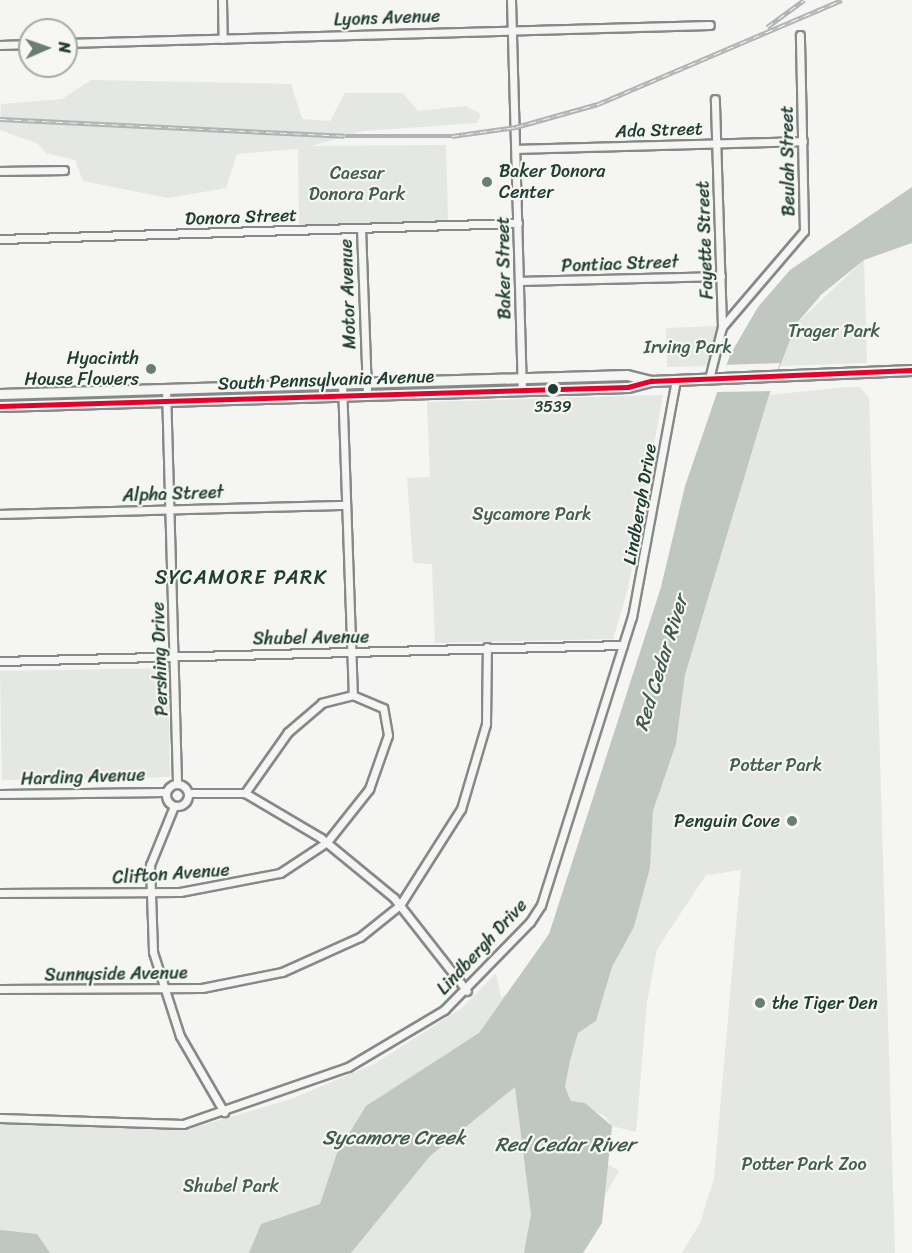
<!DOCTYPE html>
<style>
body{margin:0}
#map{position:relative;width:912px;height:1253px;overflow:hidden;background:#f5f5f3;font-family:Sriracha,sans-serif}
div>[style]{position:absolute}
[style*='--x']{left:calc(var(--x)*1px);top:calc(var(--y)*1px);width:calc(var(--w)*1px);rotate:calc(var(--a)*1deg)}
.built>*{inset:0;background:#e5e7e4;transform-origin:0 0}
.green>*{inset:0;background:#e4e7e3;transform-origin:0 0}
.water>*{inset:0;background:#c0c7c3}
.pier>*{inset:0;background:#f5f5f3}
.roads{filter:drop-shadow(2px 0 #858a88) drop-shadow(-2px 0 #858a88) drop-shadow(0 2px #858a88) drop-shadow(0 -2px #858a88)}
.street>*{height:7px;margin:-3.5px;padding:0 3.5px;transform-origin:3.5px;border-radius:3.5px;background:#f5f5f3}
.street>.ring{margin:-3.5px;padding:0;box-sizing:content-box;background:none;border:7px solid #f5f5f3;border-radius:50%}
.secondary>*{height:9px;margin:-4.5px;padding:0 4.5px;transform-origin:4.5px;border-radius:4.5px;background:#f5f5f3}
.rail>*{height:4.5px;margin-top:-2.25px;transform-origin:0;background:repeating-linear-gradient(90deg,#f6f6f2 0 7px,#b0b4b2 0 14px);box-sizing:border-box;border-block:2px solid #b0b4b2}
.bus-1>*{height:4.5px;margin:-2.25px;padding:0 2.25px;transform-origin:2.25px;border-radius:2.25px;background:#e4002b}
.dots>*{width:16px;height:16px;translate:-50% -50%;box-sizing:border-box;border:3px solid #f6f6f2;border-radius:50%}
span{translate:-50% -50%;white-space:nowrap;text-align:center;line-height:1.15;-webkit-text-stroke:4.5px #f6f6f2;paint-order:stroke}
.bus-label{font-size:16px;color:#1f3d34}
.street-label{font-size:18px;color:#1f3d34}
.poi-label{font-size:18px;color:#1f3d34}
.left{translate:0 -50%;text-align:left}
.right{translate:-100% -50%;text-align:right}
.park-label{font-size:18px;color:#445d54}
.neighbourhood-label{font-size:20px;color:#1f3d34;letter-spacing:1.5px}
.water-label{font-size:20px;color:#425a52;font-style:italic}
.north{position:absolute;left:18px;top:18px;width:60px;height:60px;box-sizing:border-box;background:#f6f6f2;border:2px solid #a0aca6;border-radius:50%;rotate:88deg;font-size:16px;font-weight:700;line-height:24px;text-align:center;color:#1f3d34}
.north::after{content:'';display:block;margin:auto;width:21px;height:27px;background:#6a7d77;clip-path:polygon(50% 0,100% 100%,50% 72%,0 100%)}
</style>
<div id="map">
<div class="built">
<i style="left:168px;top:668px;width:109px;height:168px;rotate:89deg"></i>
</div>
<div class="green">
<i style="clip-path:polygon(91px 80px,291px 84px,302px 119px,330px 121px,345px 93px,403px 93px,418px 111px,465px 106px,481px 114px,477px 123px,363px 131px,311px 146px,446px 145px,448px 220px,299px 225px,298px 149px,237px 154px,226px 188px,168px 198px,83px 181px,75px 160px,46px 153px,38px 144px,0 130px,1px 104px,62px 99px)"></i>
<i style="clip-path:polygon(864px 260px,867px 363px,778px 366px,796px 324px)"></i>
<i style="clip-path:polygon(717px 326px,706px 366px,667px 367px,666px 328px)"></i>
<i style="clip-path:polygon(847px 387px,860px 387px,869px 398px,895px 1253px,682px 1253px,700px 1223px,714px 1178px,741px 870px,706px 875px,657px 949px,647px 1002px,636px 1132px,612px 1126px,605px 1116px,571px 1101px,565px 1087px,570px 1061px,578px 1033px,596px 1021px,612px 967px,634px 927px,650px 868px,653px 811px,676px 744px,685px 675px,769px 395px)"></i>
<i style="clip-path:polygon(663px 395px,628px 589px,613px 639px,435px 643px,432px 564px,413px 563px,407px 478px,430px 477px,427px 402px)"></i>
<i style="left:166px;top:670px;width:105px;height:101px;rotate:88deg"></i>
<i style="clip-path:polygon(496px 973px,501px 998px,512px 990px,596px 1157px,619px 1171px,572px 1253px,0 1253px,0 1124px,189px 1129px,291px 1099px,374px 1064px,462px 1008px)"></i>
</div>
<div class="water">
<i style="clip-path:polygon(912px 187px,912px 243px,864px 260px,822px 294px,796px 324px,769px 395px,685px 675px,676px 744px,653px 811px,650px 868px,634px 927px,612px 967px,596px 1021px,578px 1033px,570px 1061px,565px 1087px,571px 1101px,585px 1103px,612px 1126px,602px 1223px,583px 1253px,524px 1253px,531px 1214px,515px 1087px,430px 1156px,351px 1253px,249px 1253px,261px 1224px,320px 1204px,337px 1153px,366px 1106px,479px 1033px,549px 934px,661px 587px,685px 486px,730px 355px,758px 307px,790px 270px)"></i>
<i style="clip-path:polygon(0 1230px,37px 1234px,50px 1253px,0 1253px)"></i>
</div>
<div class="pier">
<i style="clip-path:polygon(780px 363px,771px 391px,716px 392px,724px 365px)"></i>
</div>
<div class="roads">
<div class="street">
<i style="--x:222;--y:0;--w:39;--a:89"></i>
<i style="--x:511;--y:0;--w:390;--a:88.4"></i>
<i style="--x:66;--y:43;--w:644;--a:-1.6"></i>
<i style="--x:0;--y:45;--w:30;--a:-2"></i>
<i style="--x:516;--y:149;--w:287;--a:-1.6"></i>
<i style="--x:0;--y:171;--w:64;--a:-0.9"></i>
<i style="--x:361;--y:228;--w:167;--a:87.9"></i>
<i style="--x:0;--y:239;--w:518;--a:-1.77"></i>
<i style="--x:520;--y:281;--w:201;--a:-1.4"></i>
<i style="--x:722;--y:327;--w:126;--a:-49.5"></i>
<i style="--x:804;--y:231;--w:196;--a:-91.2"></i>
<i style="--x:709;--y:379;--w:54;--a:-76"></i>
<i style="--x:722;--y:327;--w:228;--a:-91.8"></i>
<i style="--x:342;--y:383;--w:312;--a:88"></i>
<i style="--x:166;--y:388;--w:396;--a:88.4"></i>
<i style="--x:0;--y:514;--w:346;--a:-1.5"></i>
<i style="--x:0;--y:661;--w:623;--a:-1.47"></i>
<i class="ring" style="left:166px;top:784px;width:15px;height:15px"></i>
<i style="--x:189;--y:793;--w:56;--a:0"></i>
<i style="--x:245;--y:793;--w:88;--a:30.6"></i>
<i style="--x:321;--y:838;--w:94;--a:39.4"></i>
<i style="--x:394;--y:898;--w:118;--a:51.9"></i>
<i style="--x:0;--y:794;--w:166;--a:-0.7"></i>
<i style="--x:174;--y:806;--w:64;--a:112.1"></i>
<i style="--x:150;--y:865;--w:87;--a:88"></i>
<i style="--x:153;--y:952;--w:88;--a:72.2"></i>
<i style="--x:180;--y:1036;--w:88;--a:59.9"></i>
<i style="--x:0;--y:893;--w:180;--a:-0.3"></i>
<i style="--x:180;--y:892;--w:102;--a:-10.8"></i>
<i style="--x:280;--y:873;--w:56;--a:-33.4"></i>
<i style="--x:327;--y:842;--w:68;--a:-51.6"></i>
<i style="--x:369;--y:789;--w:57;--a:-70.6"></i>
<i style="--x:388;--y:735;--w:27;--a:-100"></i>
<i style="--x:383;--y:708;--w:33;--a:-157"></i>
<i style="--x:353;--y:695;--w:32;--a:166"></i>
<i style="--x:322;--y:703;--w:45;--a:139.5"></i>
<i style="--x:288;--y:732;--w:75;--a:125.2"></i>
<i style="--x:0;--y:989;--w:202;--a:-0.3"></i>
<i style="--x:202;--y:988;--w:82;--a:-11.3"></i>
<i style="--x:282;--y:972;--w:85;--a:-24.2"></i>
<i style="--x:360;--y:937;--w:51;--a:-38.7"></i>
<i style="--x:400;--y:905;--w:114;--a:-57.6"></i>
<i style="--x:461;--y:809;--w:89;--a:-73.6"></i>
<i style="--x:486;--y:724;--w:77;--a:-89.3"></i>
<i style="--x:0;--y:1118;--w:183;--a:1.9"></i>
<i style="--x:183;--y:1124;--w:175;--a:-19.1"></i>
<i style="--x:348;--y:1067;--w:112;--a:-30.7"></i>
<i style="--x:444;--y:1010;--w:123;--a:-45.7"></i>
<i style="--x:530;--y:922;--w:20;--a:-57"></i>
<i style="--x:541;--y:905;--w:302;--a:-72.5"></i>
<i style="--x:632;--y:617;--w:241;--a:-79.5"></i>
</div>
<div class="secondary">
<i style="--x:0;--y:394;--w:627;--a:-1.74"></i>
<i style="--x:627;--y:375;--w:25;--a:14"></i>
<i style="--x:0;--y:406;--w:628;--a:-1.73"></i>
<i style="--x:628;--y:387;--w:24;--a:-15"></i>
<i style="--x:651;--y:381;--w:261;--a:-2.4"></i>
</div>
</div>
<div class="rail">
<i style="--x:767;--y:27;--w:46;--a:-36.1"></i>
<i style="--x:0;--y:119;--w:345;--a:2.8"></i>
<i style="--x:345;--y:136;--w:107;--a:0"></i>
<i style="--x:452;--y:136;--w:65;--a:-8"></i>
<i style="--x:516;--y:127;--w:85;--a:-15.7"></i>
<i style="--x:598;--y:104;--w:265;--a:-23.1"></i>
</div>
<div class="bus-1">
<i style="--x:0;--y:406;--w:628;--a:-1.73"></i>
<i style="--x:628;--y:387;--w:24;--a:-15"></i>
<i style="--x:651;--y:381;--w:261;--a:-2.4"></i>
</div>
<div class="dots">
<i style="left:487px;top:182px;background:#6a7d77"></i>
<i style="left:151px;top:369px;background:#6a7d77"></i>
<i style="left:553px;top:389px;background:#1f3d34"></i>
<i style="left:792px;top:821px;background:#6a7d77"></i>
<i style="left:760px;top:1003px;background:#6a7d77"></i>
</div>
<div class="bus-label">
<span style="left:553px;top:407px">3539</span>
</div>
<div class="street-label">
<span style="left:387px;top:18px;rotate:-2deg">Lyons Avenue</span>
<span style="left:659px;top:130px;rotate:-2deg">Ada Street</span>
<span style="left:788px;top:161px;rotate:-91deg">Beulah Street</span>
<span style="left:241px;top:217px;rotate:-2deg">Donora Street</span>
<span style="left:705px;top:240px;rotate:-92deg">Fayette Street</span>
<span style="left:620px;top:264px;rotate:-2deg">Pontiac Street</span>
<span style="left:504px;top:268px;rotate:-91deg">Baker Street</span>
<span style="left:348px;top:294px;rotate:-92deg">Motor Avenue</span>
<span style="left:326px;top:380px;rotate:-2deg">South Pennsylvania Avenue</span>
<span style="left:173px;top:494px;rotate:-2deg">Alpha Street</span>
<span style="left:640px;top:504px;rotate:-80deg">Lindbergh Drive</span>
<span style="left:311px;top:638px;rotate:-1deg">Shubel Avenue</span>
<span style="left:160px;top:659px;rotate:-92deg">Pershing Drive</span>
<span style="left:83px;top:777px;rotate:-2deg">Harding Avenue</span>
<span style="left:171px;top:874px;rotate:-4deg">Clifton Avenue</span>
<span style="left:482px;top:947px;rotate:-47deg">Lindbergh Drive</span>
<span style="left:116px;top:974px;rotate:-1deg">Sunnyside Avenue</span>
</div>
<div class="poi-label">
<span class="left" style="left:499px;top:182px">Baker Donora<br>Center</span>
<span class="right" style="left:139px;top:369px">Hyacinth<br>House Flowers</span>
<span class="right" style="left:780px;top:821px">Penguin Cove</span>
<span class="left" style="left:772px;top:1003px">the Tiger Den</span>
</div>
<div class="park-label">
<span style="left:357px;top:184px">Caesar<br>Donora Park</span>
<span style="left:834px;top:331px">Trager Park</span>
<span style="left:688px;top:347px">Irving Park</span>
<span style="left:532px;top:514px">Sycamore Park</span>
<span style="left:776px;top:765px">Potter Park</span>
<span style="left:804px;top:1164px">Potter Park Zoo</span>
<span style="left:231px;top:1186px">Shubel Park</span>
</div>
<div class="neighbourhood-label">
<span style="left:241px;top:577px">SYCAMORE PARK</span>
</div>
<div class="water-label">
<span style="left:661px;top:663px;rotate:-73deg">Red Cedar River</span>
<span style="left:394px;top:1137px">Sycamore Creek</span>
<span style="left:565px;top:1144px">Red Cedar River</span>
</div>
<div class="north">N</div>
</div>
